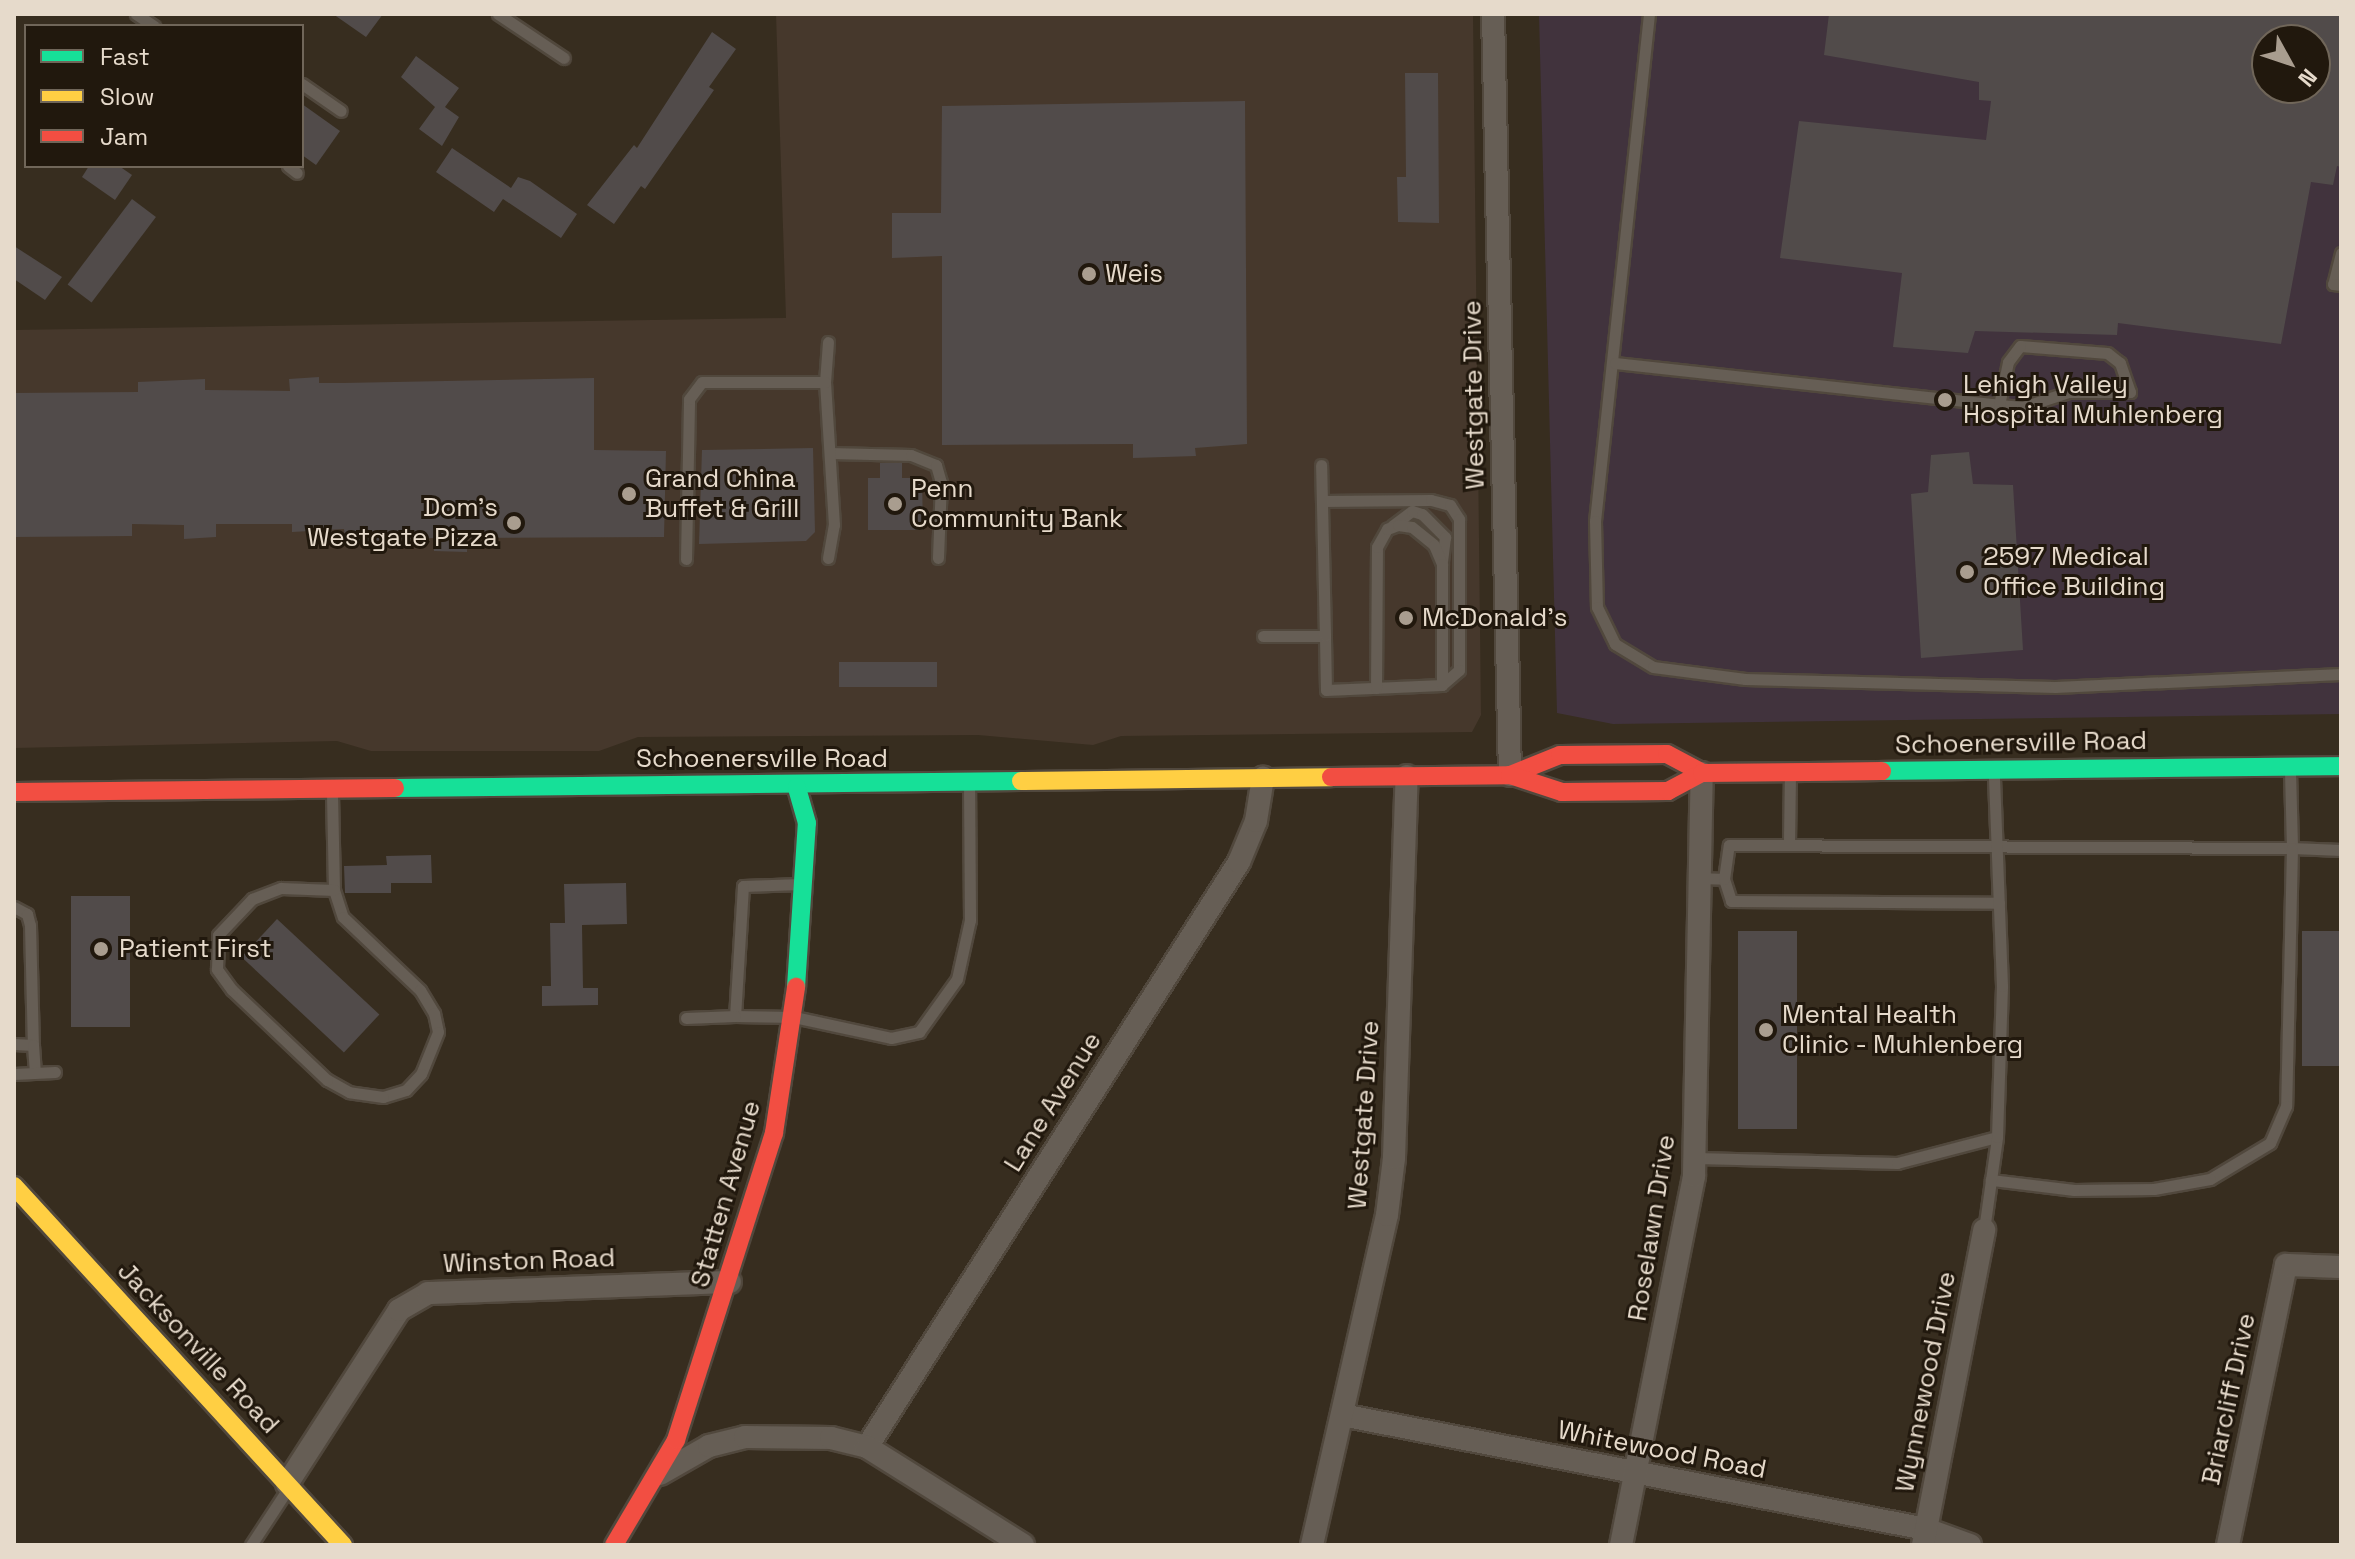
<!DOCTYPE html>
<style>
body{margin:0}
#map{position:relative;width:2355px;height:1559px;overflow:hidden;background:#372d1f;font-family:"Space Grotesk",sans-serif}
div>[style]{position:absolute}
[style*='--x']{left:calc(var(--x)*1px);top:calc(var(--y)*1px);width:calc(var(--w)*1px);rotate:calc(var(--a)*1deg)}
.commercial>*{inset:0;background:#46382c}
.medical>*{inset:0;background:#41333d}
.building>*{inset:0;background:#514b4a;transform-origin:0 0}
.roads{filter:drop-shadow(2px 0 #51483d) drop-shadow(-2px 0 #51483d) drop-shadow(0 2px #51483d) drop-shadow(0 -2px #51483d)}
.lane>*{height:11px;margin:-5.5px;padding:0 5.5px;transform-origin:5.5px;border-radius:5.5px;background:#665e55}
.street>*{height:22px;margin:-11px;padding:0 11px;transform-origin:11px;border-radius:11px;background:#665e55}
.fast>*{height:18px;margin:-9px;padding:0 9px;transform-origin:9px;border-radius:9px;background:#16e098}
.slow>*{height:18px;margin:-9px;padding:0 9px;transform-origin:9px;border-radius:9px;background:#ffcf43}
.jam>*{height:18px;margin:-9px;padding:0 9px;transform-origin:9px;border-radius:9px;background:#f24e42}
.dots>*{width:22px;height:22px;translate:-50% -50%;box-sizing:border-box;border:4px solid #21180d;border-radius:50%}
span{translate:-50% -50%;white-space:nowrap;text-align:center;line-height:1.15;-webkit-text-stroke:6px #21180d;paint-order:stroke}
.poi-label{font-size:26px;color:#e6dacb}
.left{translate:0 -50%;text-align:left}
.right{translate:-100% -50%;text-align:right}
.street-label{font-size:26px;color:#e6dacb}
.frame{position:absolute;inset:0;border:16px solid #e6dacb;pointer-events:none}
.legend{position:absolute;left:24px;top:24px;width:280px;height:144px;box-sizing:border-box;background:#21180d;border:2px solid #706659;margin:0;padding:10px 14px;list-style:none;font-size:24px;color:#e6dacb}
.legend li{display:flex;align-items:center;gap:16px;height:40px}
.legend b{width:40px;border:2px solid #706659}
.north{position:absolute;left:2251px;top:24px;width:80px;height:80px;box-sizing:border-box;background:#21180d;border:2px solid #706659;border-radius:50%;rotate:130deg;font-size:22px;font-weight:700;line-height:32px;text-align:center;color:#e6dacb}
.north::after{content:'';display:block;margin:auto;width:28px;height:36px;background:#a99d8f;clip-path:polygon(50% 0,100% 100%,50% 72%,0 100%)}
</style>
<div id="map">
<div class="commercial">
<i style="clip-path:polygon(776px 14px,1473px 14px,1481px 715px,1472px 732px,1121px 736px,1093px 745px,978px 735px,638px 737px,599px 751px,371px 751px,337px 741px,14px 748px,14px 330px,786px 318px)"></i>
</div>
<div class="medical">
<i style="clip-path:polygon(evenodd,1539px 14px,2341px 14px,2341px 714px,1613px 724px,1557px 713px,1539px 14px,2267px 40px,2315px 40px,2315px 88px,2267px 88px,2267px 40px)"></i>
</div>
<div class="building">
<i style="clip-path:polygon(333px 14px,383px 14px,366px 37px)"></i>
<i style="clip-path:polygon(evenodd,1829px 14px,2341px 14px,2341px 167px,2337px 166px,2333px 185px,2311px 182px,2281px 344px,2118px 323px,2117px 335px,1975px 331px,1968px 353px,1893px 347px,1902px 273px,1780px 258px,1799px 121px,1986px 140px,1991px 101px,1979px 100px,1979px 82px,1824px 55px,1829px 14px,2267px 40px,2315px 40px,2315px 88px,2267px 88px,2267px 40px)"></i>
<i style="clip-path:polygon(712px 32px,736px 49px,709px 87px,714px 90px,645px 189px,641px 186px,614px 224px,587px 205px,634px 145px,637px 148px)"></i>
<i style="clip-path:polygon(416px 56px,459px 88px,445px 107px,459px 117px,442px 146px,419px 129px,435px 107px,401px 77px)"></i>
<i style="clip-path:polygon(1405px 73px,1438px 73px,1439px 223px,1398px 222px,1397px 177px,1406px 177px)"></i>
<i style="clip-path:polygon(1245px 101px,1247px 444px,1195px 448px,1196px 456px,1133px 458px,1133px 444px,942px 445px,942px 256px,892px 258px,892px 213px,941px 213px,942px 106px)"></i>
<i style="clip-path:polygon(302px 104px,340px 131px,316px 165px,302px 155px)"></i>
<i style="clip-path:polygon(452px 148px,511px 188px,518px 177px,530px 181px,577px 214px,561px 238px,503px 199px,494px 212px,436px 172px)"></i>
<i style="clip-path:polygon(89px 166px,119px 166px,132px 175px,115px 200px,82px 177px)"></i>
<i style="left:132px;top:199px;width:30px;height:107px;rotate:37deg"></i>
<i style="clip-path:polygon(14px 246px,62px 277px,45px 300px,14px 279px)"></i>
<i style="clip-path:polygon(319px 377px,319px 383px,343px 383px,594px 378px,594px 450px,666px 451px,664px 537px,467px 538px,467px 552px,434px 551px,434px 538px,345px 542px,344px 529px,292px 532px,292px 524px,216px 524px,216px 537px,184px 539px,184px 525px,132px 524px,132px 536px,14px 537px,14px 393px,138px 392px,138px 382px,205px 379px,205px 390px,290px 391px,289px 379px)"></i>
<i style="clip-path:polygon(813px 448px,815px 532px,806px 541px,699px 544px,702px 450px)"></i>
<i style="clip-path:polygon(1969px 452px,1973px 484px,2013px 485px,2023px 650px,1921px 658px,1911px 494px,1928px 492px,1931px 455px)"></i>
<i style="clip-path:polygon(880px 463px,902px 463px,902px 478px,922px 478px,923px 530px,868px 530px,868px 478px,880px 478px)"></i>
<i style="left:937px;top:662px;width:25px;height:98px;rotate:90deg"></i>
<i style="clip-path:polygon(431px 855px,432px 883px,391px 883px,391px 893px,345px 893px,344px 866px,387px 865px,386px 856px)"></i>
<i style="clip-path:polygon(626px 883px,627px 924px,582px 925px,583px 988px,598px 988px,598px 1005px,542px 1006px,542px 986px,551px 986px,550px 923px,565px 923px,564px 884px)"></i>
<i style="left:130px;top:896px;width:131px;height:59px;rotate:90deg"></i>
<i style="left:277px;top:919px;width:140px;height:52px;rotate:43deg"></i>
<i style="left:1797px;top:931px;width:198px;height:59px;rotate:90deg"></i>
<i style="left:2341px;top:931px;width:135px;height:39px;rotate:90deg"></i>
</div>
<div class="roads">
<div class="lane">
<i style="--x:136;--y:14;--w:22;--a:34"></i>
<i style="--x:498;--y:14;--w:79;--a:33.7"></i>
<i style="--x:1649;--y:14;--w:510;--a:96.08"></i>
<i style="--x:1595;--y:521;--w:86;--a:88.7"></i>
<i style="--x:1597;--y:607;--w:41;--a:64.1"></i>
<i style="--x:1615;--y:644;--w:44;--a:31.2"></i>
<i style="--x:1653;--y:667;--w:93;--a:7.4"></i>
<i style="--x:1745;--y:679;--w:310;--a:1.5"></i>
<i style="--x:2055;--y:687;--w:286;--a:-2.6"></i>
<i style="--x:302;--y:84;--w:47;--a:34.7"></i>
<i style="--x:288;--y:166;--w:11;--a:38"></i>
<i style="--x:2341;--y:253;--w:32;--a:104"></i>
<i style="--x:2333;--y:284;--w:8;--a:7"></i>
<i style="--x:1615;--y:363;--w:386;--a:6.2"></i>
<i style="--x:1999;--y:405;--w:24;--a:5"></i>
<i style="--x:2023;--y:407;--w:47;--a:-18.4"></i>
<i style="--x:2068;--y:392;--w:62;--a:0"></i>
<i style="--x:2130;--y:392;--w:31;--a:-109"></i>
<i style="--x:2120;--y:363;--w:16;--a:-142"></i>
<i style="--x:2107;--y:353;--w:87;--a:-175.4"></i>
<i style="--x:2020;--y:346;--w:20;--a:127"></i>
<i style="--x:2008;--y:362;--w:44;--a:101.8"></i>
<i style="--x:830;--y:453;--w:81;--a:1.4"></i>
<i style="--x:911;--y:455;--w:27;--a:22"></i>
<i style="--x:936;--y:465;--w:18;--a:74"></i>
<i style="--x:941;--y:482;--w:76;--a:92.3"></i>
<i style="--x:1322;--y:501;--w:109;--a:-0.5"></i>
<i style="--x:1431;--y:500;--w:20;--a:15"></i>
<i style="--x:1450;--y:505;--w:17;--a:57"></i>
<i style="--x:1459;--y:519;--w:151;--a:90"></i>
<i style="--x:1459;--y:670;--w:23;--a:139"></i>
<i style="--x:1442;--y:685;--w:116;--a:177.5"></i>
<i style="--x:1326;--y:690;--w:54;--a:-91.1"></i>
<i style="--x:1392;--y:526;--w:25;--a:-37"></i>
<i style="--x:1412;--y:511;--w:10;--a:17"></i>
<i style="--x:1422;--y:514;--w:33;--a:45"></i>
<i style="--x:1445;--y:537;--w:26;--a:97"></i>
<i style="--x:828;--y:558;--w:34;--a:-80"></i>
<i style="--x:834;--y:525;--w:143;--a:-93.6"></i>
<i style="--x:825;--y:382;--w:40;--a:-85.7"></i>
<i style="--x:686;--y:559;--w:160;--a:-88.9"></i>
<i style="--x:689;--y:399;--w:21;--a:-53"></i>
<i style="--x:702;--y:382;--w:123;--a:0"></i>
<i style="--x:1263;--y:636;--w:62;--a:0"></i>
<i style="--x:1325;--y:636;--w:171;--a:-91.3"></i>
<i style="--x:1376;--y:688;--w:141;--a:-89.6"></i>
<i style="--x:1377;--y:547;--w:21;--a:-61"></i>
<i style="--x:1387;--y:529;--w:12;--a:-20"></i>
<i style="--x:1398;--y:525;--w:14;--a:8"></i>
<i style="--x:1412;--y:527;--w:28;--a:39"></i>
<i style="--x:1434;--y:545;--w:21;--a:67"></i>
<i style="--x:1442;--y:564;--w:121;--a:90"></i>
<i style="--x:2290;--y:771;--w:77;--a:88.5"></i>
<i style="--x:2292;--y:848;--w:49;--a:2.3"></i>
<i style="--x:332;--y:794;--w:96;--a:88.8"></i>
<i style="--x:334;--y:890;--w:28;--a:72"></i>
<i style="--x:343;--y:917;--w:106;--a:43.5"></i>
<i style="--x:420;--y:990;--w:27;--a:59"></i>
<i style="--x:434;--y:1013;--w:19;--a:78"></i>
<i style="--x:438;--y:1032;--w:45;--a:112"></i>
<i style="--x:421;--y:1074;--w:22;--a:133"></i>
<i style="--x:406;--y:1090;--w:24;--a:163"></i>
<i style="--x:383;--y:1097;--w:34;--a:-172"></i>
<i style="--x:349;--y:1092;--w:25;--a:-151"></i>
<i style="--x:327;--y:1080;--w:131;--a:-136.5"></i>
<i style="--x:232;--y:990;--w:26;--a:-126"></i>
<i style="--x:217;--y:969;--w:34;--a:-88"></i>
<i style="--x:218;--y:935;--w:50;--a:-46.6"></i>
<i style="--x:252;--y:899;--w:31;--a:-21"></i>
<i style="--x:281;--y:888;--w:53;--a:2.2"></i>
<i style="--x:1789;--y:843;--w:68;--a:-89.2"></i>
<i style="--x:1699;--y:878;--w:25;--a:2"></i>
<i style="--x:1724;--y:879;--w:23;--a:72"></i>
<i style="--x:1731;--y:901;--w:268;--a:0.4"></i>
<i style="--x:1724;--y:879;--w:34;--a:-82"></i>
<i style="--x:1729;--y:845;--w:563;--a:0.31"></i>
<i style="--x:2292;--y:848;--w:258;--a:91.3"></i>
<i style="--x:2286;--y:1106;--w:40;--a:113.4"></i>
<i style="--x:2270;--y:1143;--w:70;--a:149"></i>
<i style="--x:2210;--y:1179;--w:57;--a:169.9"></i>
<i style="--x:2154;--y:1189;--w:80;--a:179.3"></i>
<i style="--x:2074;--y:1190;--w:84;--a:-173.1"></i>
<i style="--x:801;--y:884;--w:58;--a:178"></i>
<i style="--x:743;--y:886;--w:130;--a:93.5"></i>
<i style="--x:735;--y:1016;--w:59;--a:1"></i>
<i style="--x:794;--y:1017;--w:99;--a:12.2"></i>
<i style="--x:891;--y:1038;--w:29;--a:-12"></i>
<i style="--x:919;--y:1032;--w:65;--a:-54.4"></i>
<i style="--x:957;--y:979;--w:60;--a:-77.6"></i>
<i style="--x:970;--y:920;--w:133;--a:-90.4"></i>
<i style="--x:14;--y:907;--w:15;--a:28"></i>
<i style="--x:27;--y:914;--w:11;--a:75"></i>
<i style="--x:30;--y:925;--w:120;--a:88.6"></i>
<i style="--x:686;--y:1018;--w:49;--a:-2.3"></i>
<i style="--x:14;--y:1044;--w:19;--a:3"></i>
<i style="--x:33;--y:1045;--w:26;--a:86"></i>
<i style="--x:14;--y:1074;--w:41;--a:-2.8"></i>
<i style="--x:1696;--y:1158;--w:201;--a:1.4"></i>
<i style="--x:1897;--y:1163;--w:103;--a:-14.6"></i>
<i style="--x:1984;--y:1230;--w:94;--a:-82"></i>
<i style="--x:1997;--y:1137;--w:151;--a:-88.1"></i>
<i style="--x:2002;--y:986;--w:212;--a:-92.2"></i>
<i style="--x:251;--y:1545;--w:66;--a:-56.8"></i>
</div>
<div class="street">
<i style="--x:1493;--y:14;--w:761;--a:88.72"></i>
<i style="--x:1342;--y:1415;--w:595;--a:11.05"></i>
<i style="--x:1926;--y:1529;--w:47;--a:20"></i>
<i style="--x:867;--y:1447;--w:693;--a:-57.55"></i>
<i style="--x:1239;--y:862;--w:44;--a:-67.5"></i>
<i style="--x:1256;--y:821;--w:44;--a:-80.8"></i>
<i style="--x:660;--y:1474;--w:56;--a:-29.7"></i>
<i style="--x:709;--y:1446;--w:37;--a:-14"></i>
<i style="--x:745;--y:1437;--w:86;--a:0.7"></i>
<i style="--x:831;--y:1438;--w:37;--a:14"></i>
<i style="--x:867;--y:1447;--w:184;--a:32.1"></i>
<i style="--x:287;--y:1484;--w:207;--a:-57.2"></i>
<i style="--x:399;--y:1310;--w:34;--a:-30"></i>
<i style="--x:428;--y:1293;--w:302;--a:-2.1"></i>
<i style="--x:1312;--y:1545;--w:338;--a:-77.2"></i>
<i style="--x:1387;--y:1215;--w:57;--a:-83"></i>
<i style="--x:1394;--y:1158;--w:382;--a:-88.1"></i>
<i style="--x:1621;--y:1545;--w:376;--a:-78.8"></i>
<i style="--x:1694;--y:1176;--w:403;--a:-88.9"></i>
<i style="--x:1923;--y:1545;--w:321;--a:-79"></i>
<i style="--x:2228;--y:1545;--w:286;--a:-78.3"></i>
<i style="--x:2286;--y:1265;--w:55;--a:2.1"></i>
</div>
<div class="fast">
<i style="--x:1882;--y:771;--w:459;--a:-0.6"></i>
<i style="--x:395;--y:788;--w:626;--a:-0.64"></i>
<i style="--x:796;--y:987;--w:164;--a:-86.2"></i>
<i style="--x:807;--y:823;--w:37;--a:-106"></i>
</div>
<div class="slow">
<i style="--x:1021;--y:781;--w:310;--a:-0.7"></i>
<i style="--x:14;--y:1186;--w:487;--a:47.5"></i>
</div>
<div class="jam">
<i style="--x:1510;--y:775;--w:54;--a:-21.8"></i>
<i style="--x:1560;--y:755;--w:107;--a:-0.5"></i>
<i style="--x:1667;--y:754;--w:40;--a:28"></i>
<i style="--x:1331;--y:777;--w:179;--a:-0.6"></i>
<i style="--x:1510;--y:775;--w:55;--a:18.1"></i>
<i style="--x:1562;--y:792;--w:106;--a:-0.5"></i>
<i style="--x:1668;--y:791;--w:38;--a:-28"></i>
<i style="--x:1702;--y:773;--w:180;--a:-0.6"></i>
<i style="--x:14;--y:792;--w:381;--a:-0.6"></i>
<i style="--x:614;--y:1545;--w:122;--a:-59.4"></i>
<i style="--x:676;--y:1440;--w:322;--a:-72.3"></i>
<i style="--x:774;--y:1133;--w:148;--a:-81.4"></i>
</div>
</div>
<div class="dots">
<i style="left:1089px;top:274px;background:#a99d8f"></i>
<i style="left:1945px;top:400px;background:#a99d8f"></i>
<i style="left:629px;top:494px;background:#a99d8f"></i>
<i style="left:895px;top:504px;background:#a99d8f"></i>
<i style="left:514px;top:523px;background:#a99d8f"></i>
<i style="left:1967px;top:572px;background:#a99d8f"></i>
<i style="left:1406px;top:618px;background:#a99d8f"></i>
<i style="left:101px;top:949px;background:#a99d8f"></i>
<i style="left:1766px;top:1030px;background:#a99d8f"></i>
</div>
<div class="poi-label">
<span class="left" style="left:1105px;top:274px">Weis</span>
<span class="left" style="left:1963px;top:400px">Lehigh Valley<br>Hospital Muhlenberg</span>
<span class="left" style="left:645px;top:494px">Grand China<br>Buffet &amp; Grill</span>
<span class="left" style="left:911px;top:504px">Penn<br>Community Bank</span>
<span class="right" style="left:498px;top:523px">Dom's<br>Westgate Pizza</span>
<span class="left" style="left:1983px;top:572px">2597 Medical<br>Office Building</span>
<span class="left" style="left:1422px;top:618px">McDonald's</span>
<span class="left" style="left:119px;top:949px">Patient First</span>
<span class="left" style="left:1782px;top:1030px">Mental Health<br>Clinic - Muhlenberg</span>
</div>
<div class="street-label">
<span style="left:1474px;top:395px;rotate:-91deg">Westgate Drive</span>
<span style="left:2021px;top:743px;rotate:-1deg">Schoenersville Road</span>
<span style="left:762px;top:759px">Schoenersville Road</span>
<span style="left:1053px;top:1102px;rotate:-58deg">Lane Avenue</span>
<span style="left:1364px;top:1115px;rotate:-86deg">Westgate Drive</span>
<span style="left:726px;top:1194px;rotate:-74deg">Statten Avenue</span>
<span style="left:1652px;top:1228px;rotate:-81deg">Roselawn Drive</span>
<span style="left:529px;top:1261px;rotate:-2deg">Winston Road</span>
<span style="left:198px;top:1348px;rotate:47deg">Jacksonville Road</span>
<span style="left:1926px;top:1382px;rotate:-79deg">Wynnewood Drive</span>
<span style="left:2229px;top:1399px;rotate:-78deg">Briarcliff Drive</span>
<span style="left:1662px;top:1450px;rotate:11deg">Whitewood Road</span>
</div>
<div class="frame"></div>
<ul class="legend">
<li><b style="height:10px;background:#16e098"></b>Fast</li>
<li><b style="height:10px;background:#ffcf43"></b>Slow</li>
<li><b style="height:10px;background:#f24e42"></b>Jam</li>
</ul>
<div class="north">N</div>
</div>
